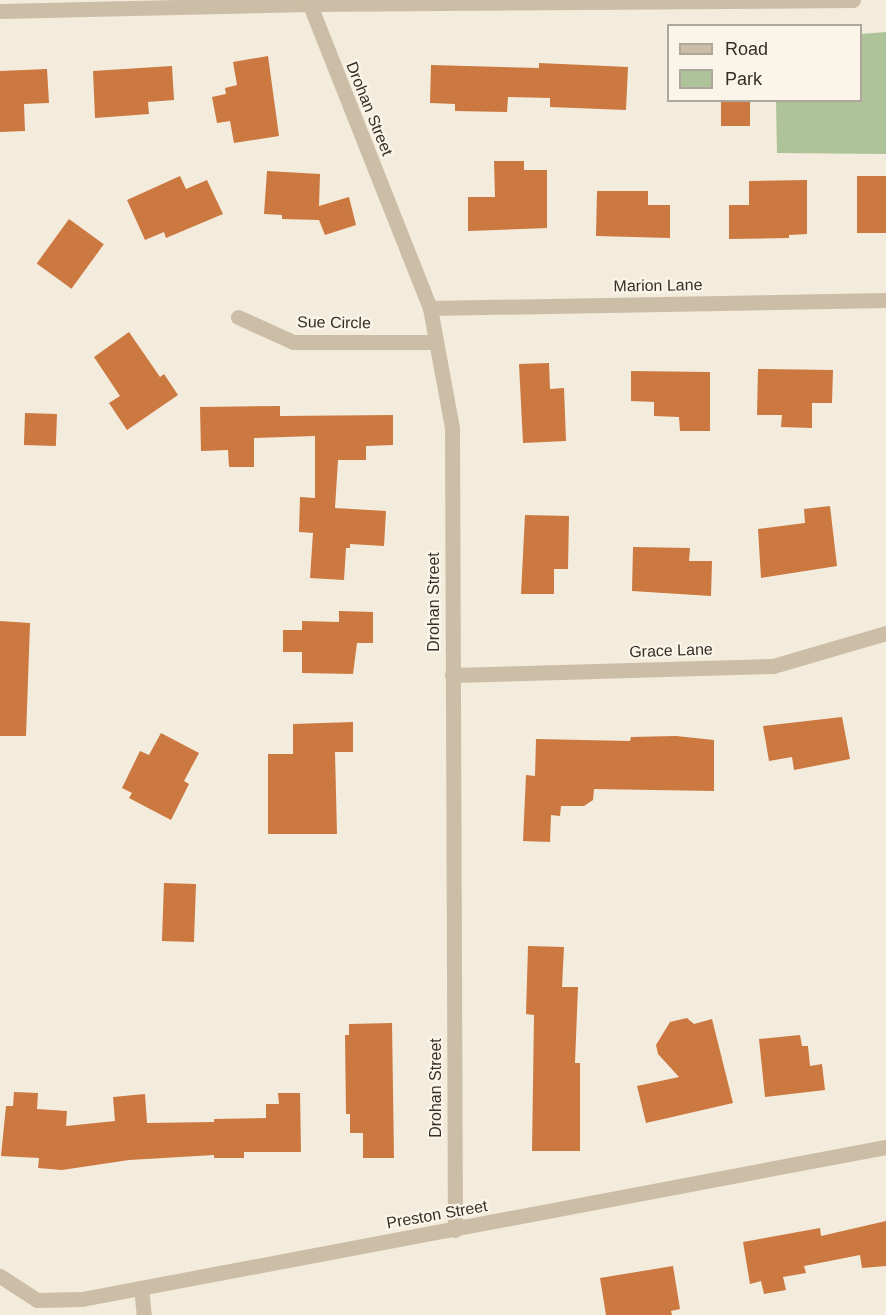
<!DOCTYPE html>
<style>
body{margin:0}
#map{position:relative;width:886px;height:1315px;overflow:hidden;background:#f3ebdb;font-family:Arial,sans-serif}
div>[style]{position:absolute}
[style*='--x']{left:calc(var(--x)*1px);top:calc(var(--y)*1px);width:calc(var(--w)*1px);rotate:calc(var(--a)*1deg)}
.green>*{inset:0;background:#afc39a}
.building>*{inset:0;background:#cb7841;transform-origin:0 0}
.street>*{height:15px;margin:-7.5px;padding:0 7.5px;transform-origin:7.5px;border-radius:7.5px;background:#ccbda6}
span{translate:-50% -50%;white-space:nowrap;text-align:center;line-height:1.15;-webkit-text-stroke:4.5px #faf5e8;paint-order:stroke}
.street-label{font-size:16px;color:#372f27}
.legend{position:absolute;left:667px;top:24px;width:195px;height:78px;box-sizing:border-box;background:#faf5e8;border:2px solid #aca69b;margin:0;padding:8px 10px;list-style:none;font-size:18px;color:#372f27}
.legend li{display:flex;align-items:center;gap:12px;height:30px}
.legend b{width:30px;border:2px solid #aca69b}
</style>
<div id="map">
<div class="green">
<i style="clip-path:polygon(886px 32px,886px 154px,777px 153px,776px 101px,860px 100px,861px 34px)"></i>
</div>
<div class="building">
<i style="clip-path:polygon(268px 56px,279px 136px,234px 143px,230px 121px,217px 123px,212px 97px,226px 94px,225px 88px,237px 85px,233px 62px)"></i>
<i style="clip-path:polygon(539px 63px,628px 67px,626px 110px,550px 107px,550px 98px,508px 97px,507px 112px,455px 111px,455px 104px,430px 103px,431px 65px,539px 68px)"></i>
<i style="clip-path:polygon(172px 66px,174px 100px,148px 102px,149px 114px,95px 118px,93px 71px)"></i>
<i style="clip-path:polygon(47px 69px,49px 103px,24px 104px,25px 131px,0 132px,0 71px)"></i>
<i style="left:721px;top:100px;width:29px;height:26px"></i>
<i style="clip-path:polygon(494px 161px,524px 161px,524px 170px,547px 170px,547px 228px,468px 231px,468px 197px,495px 197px)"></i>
<i style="clip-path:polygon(267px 171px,320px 174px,319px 206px,349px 197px,356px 225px,325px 235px,319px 220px,282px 219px,282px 215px,264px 214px)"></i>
<i style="clip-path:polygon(180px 176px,186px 189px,207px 180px,223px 214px,166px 238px,164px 232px,145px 240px,127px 200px)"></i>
<i style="left:886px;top:176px;width:57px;height:29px;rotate:90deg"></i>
<i style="clip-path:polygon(807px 180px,807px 234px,789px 235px,789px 238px,729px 239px,729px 205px,749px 205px,749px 181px)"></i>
<i style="clip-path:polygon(597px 191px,648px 191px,648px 205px,670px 205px,670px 238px,596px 236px)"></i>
<i style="left:69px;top:219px;width:43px;height:55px;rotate:36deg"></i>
<i style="clip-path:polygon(129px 332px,160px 377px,164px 374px,178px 395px,127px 430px,109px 403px,120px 396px,94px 357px)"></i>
<i style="clip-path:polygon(549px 363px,550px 389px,564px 388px,566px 441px,523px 443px,519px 364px)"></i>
<i style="clip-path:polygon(758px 369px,833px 370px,832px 403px,812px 403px,812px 428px,781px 427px,782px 415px,757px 415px)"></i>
<i style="clip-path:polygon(631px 371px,710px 372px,710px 431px,680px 431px,679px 417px,654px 416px,654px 402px,631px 401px)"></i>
<i style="clip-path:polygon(280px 406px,280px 416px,393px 415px,393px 445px,366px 446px,366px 460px,338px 460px,335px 508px,386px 511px,384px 546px,350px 544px,350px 548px,346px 548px,344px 580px,310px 578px,313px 533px,299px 532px,300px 497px,315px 498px,315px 436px,254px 438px,254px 467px,229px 467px,228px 450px,201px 451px,200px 407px)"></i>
<i style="left:25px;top:413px;width:32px;height:32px;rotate:2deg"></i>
<i style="clip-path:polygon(830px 506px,837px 566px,761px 578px,758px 529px,805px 523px,804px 509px)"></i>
<i style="clip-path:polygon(525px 515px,569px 516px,568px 569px,554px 569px,554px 594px,521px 594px)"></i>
<i style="clip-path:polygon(633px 547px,690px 548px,689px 561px,712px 561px,711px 596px,632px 591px)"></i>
<i style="clip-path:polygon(339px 611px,373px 612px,373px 643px,357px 643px,353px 674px,302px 673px,302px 652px,283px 652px,283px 630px,302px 630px,302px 621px,339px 622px)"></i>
<i style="clip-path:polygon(0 621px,30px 623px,26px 736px,0 736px)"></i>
<i style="clip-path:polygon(842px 717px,850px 759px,794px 770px,792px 757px,769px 761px,763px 726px)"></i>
<i style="clip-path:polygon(353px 722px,353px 752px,335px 752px,337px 834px,268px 834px,268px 754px,293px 754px,293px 724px)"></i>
<i style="clip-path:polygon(161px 733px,199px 753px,184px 781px,189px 784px,171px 820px,129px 798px,132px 793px,122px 788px,140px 751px,149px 755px)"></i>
<i style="clip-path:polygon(676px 736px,714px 740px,714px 791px,594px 789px,593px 800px,584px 806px,561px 806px,560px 816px,551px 815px,550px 842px,523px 841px,526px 775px,535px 776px,536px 739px,630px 741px,631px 737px)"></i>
<i style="left:164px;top:883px;width:32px;height:58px;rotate:2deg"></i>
<i style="clip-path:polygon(528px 946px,564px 947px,562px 987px,578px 987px,575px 1063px,580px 1063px,580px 1151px,532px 1151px,534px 1015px,526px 1014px)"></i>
<i style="clip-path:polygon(687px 1018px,694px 1024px,712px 1019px,733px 1103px,646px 1123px,637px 1086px,679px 1077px,658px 1054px,656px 1045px,670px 1022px)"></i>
<i style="clip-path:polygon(392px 1023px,394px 1158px,363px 1158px,363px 1133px,350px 1133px,350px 1114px,346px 1114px,345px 1035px,349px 1035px,349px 1024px)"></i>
<i style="clip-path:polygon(800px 1035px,802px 1046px,808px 1046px,810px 1066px,822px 1064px,825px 1090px,765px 1097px,759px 1039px)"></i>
<i style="clip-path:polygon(14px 1092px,38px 1093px,37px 1109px,67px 1111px,66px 1126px,115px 1121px,113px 1097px,145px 1094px,147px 1123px,214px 1122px,214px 1119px,266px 1118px,266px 1104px,279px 1104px,278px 1093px,300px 1093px,301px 1152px,244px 1152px,244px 1158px,214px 1158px,214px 1155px,129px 1160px,62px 1170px,38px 1168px,39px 1158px,1px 1156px,6px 1106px,13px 1106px)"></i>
<i style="clip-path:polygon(886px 1221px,886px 1266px,862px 1268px,860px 1255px,804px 1266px,806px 1273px,783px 1277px,786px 1290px,764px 1294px,761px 1281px,750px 1284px,743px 1242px,820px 1228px,821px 1236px)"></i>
<i style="clip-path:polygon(673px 1266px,680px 1309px,671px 1311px,672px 1315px,606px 1315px,600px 1278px)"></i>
</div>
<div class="street">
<i style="--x:308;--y:0;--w:331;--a:68.4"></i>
<i style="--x:430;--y:308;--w:122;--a:79.6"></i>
<i style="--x:452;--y:428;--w:802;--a:89.79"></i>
<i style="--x:0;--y:11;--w:308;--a:-1.3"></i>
<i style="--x:308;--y:4;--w:545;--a:-0.42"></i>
<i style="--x:430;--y:308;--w:456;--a:-1"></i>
<i style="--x:238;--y:317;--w:60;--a:24.4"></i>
<i style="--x:293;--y:342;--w:142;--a:0"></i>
<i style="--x:452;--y:675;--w:321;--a:-1.6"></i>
<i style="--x:773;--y:666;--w:118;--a:-16.3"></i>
<i style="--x:0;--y:1276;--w:44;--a:33"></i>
<i style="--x:37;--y:1300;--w:45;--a:-1.3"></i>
<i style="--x:82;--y:1299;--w:818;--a:-10.71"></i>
<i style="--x:141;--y:1288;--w:27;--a:84"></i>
</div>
<div class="street-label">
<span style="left:369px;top:109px;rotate:68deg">Drohan Street</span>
<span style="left:658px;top:286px;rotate:-1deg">Marion Lane</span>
<span style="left:334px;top:323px;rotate:1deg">Sue Circle</span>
<span style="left:434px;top:602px;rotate:-90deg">Drohan Street</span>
<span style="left:671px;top:651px;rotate:-2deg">Grace Lane</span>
<span style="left:436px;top:1088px;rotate:-90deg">Drohan Street</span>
<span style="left:437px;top:1215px;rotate:-10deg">Preston Street</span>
</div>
<ul class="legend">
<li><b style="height:8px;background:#ccbda6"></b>Road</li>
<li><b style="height:16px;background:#afc39a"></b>Park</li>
</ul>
</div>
